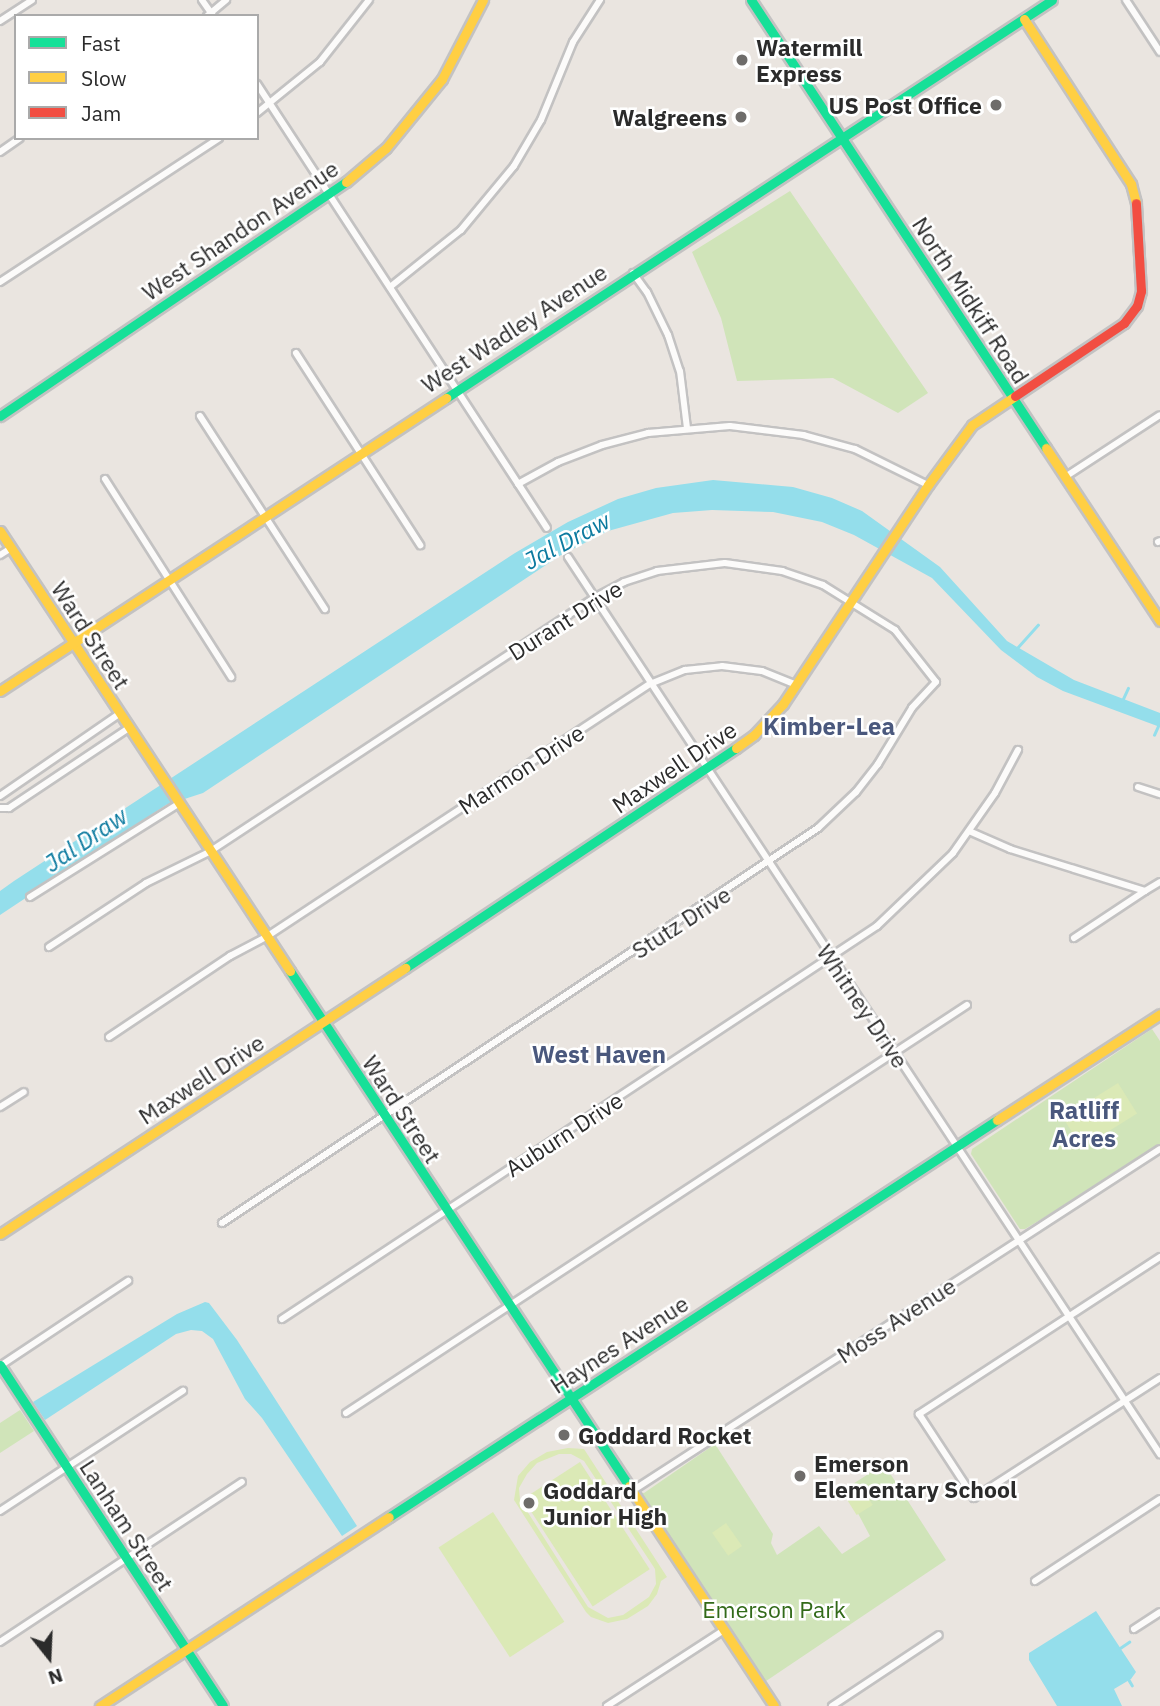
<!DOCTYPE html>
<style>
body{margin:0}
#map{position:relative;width:1160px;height:1706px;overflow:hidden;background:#eae5e0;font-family:"IBM Plex Sans",sans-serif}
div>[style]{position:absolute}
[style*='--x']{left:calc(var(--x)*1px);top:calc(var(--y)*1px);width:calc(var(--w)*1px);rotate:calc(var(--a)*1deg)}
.green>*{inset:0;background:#d0e4b9}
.pitch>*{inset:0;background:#dbe9b6;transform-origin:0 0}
.water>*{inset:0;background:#94deeb}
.stream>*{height:2.5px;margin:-1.25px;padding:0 1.25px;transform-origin:1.25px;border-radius:1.25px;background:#94deeb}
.roads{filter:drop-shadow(2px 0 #c3c2c2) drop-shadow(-2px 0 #c3c2c2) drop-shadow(0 2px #c3c2c2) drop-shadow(0 -2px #c3c2c2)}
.street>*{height:6px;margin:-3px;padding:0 3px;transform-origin:3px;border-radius:3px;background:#fcfbfa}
.fast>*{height:9px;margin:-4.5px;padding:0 4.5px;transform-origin:4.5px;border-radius:4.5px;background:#16e098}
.slow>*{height:9px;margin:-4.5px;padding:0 4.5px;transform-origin:4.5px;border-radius:4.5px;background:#ffcf43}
.jam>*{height:9px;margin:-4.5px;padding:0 4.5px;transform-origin:4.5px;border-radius:4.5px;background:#f24e42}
.dots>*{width:19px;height:19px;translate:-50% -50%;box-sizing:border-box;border:4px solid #fff;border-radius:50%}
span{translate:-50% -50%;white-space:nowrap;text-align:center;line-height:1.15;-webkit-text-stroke:5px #fff;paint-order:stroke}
.poi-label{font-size:23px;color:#2b2b2b;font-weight:700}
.left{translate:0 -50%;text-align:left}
.right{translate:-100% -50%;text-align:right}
.street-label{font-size:23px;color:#2b2b2b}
.park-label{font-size:23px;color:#326a19}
.water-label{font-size:24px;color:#0b7a9f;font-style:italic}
.neighbourhood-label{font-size:24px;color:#4a587d;font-weight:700}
.legend{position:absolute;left:14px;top:14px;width:245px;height:126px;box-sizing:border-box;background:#fff;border:2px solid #aaa;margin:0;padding:9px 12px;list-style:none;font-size:21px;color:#2b2b2b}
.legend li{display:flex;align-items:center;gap:14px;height:35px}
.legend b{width:35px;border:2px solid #aaa}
.north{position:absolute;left:14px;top:1622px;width:70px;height:70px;-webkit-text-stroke:5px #fff;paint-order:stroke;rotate:162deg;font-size:19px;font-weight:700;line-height:28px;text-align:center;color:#2b2b2b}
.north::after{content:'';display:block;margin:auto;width:24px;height:32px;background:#2b2b2b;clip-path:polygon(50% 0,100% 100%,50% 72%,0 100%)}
</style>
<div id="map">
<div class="green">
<i style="clip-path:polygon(790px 191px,928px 393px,898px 413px,833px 378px,737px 381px,721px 318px,692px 252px)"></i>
<i style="clip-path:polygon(1152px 1029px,1160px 1041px,1160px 1144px,1050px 1214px,1025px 1229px,1020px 1229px,971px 1154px,972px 1149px)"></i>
<i style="clip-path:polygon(20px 1410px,34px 1431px,0 1453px,0 1423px)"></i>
<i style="clip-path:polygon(715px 1444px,773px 1534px,771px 1543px,777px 1555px,819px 1526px,842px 1554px,870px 1536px,845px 1489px,884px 1464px,946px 1560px,760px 1685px,632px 1491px,644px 1493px)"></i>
</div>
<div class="pitch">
<i style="left:1118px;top:1083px;width:36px;height:65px;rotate:58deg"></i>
<i style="clip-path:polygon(evenodd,568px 1448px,584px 1449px,667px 1577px,661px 1581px,657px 1594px,648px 1606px,627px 1619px,608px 1623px,591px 1617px,586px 1612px,514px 1500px,518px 1476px,530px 1462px,547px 1452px,568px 1448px,559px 1454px,571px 1454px,584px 1461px,655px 1569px,656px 1584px,649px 1597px,623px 1615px,608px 1618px,588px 1607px,520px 1500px,519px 1488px,527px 1474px,537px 1463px,559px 1454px)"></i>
<i style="left:580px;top:1462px;width:128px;height:68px;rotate:57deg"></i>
<i style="left:859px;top:1483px;width:26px;height:19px;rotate:58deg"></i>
<i style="left:493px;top:1512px;width:131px;height:65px;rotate:57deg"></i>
<i style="left:726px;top:1523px;width:28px;height:17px;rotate:55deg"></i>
</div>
<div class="water">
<i style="clip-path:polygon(713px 480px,793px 487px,832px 498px,862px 511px,940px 567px,1007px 641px,1074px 680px,1160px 713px,1160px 727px,1063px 691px,1037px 677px,1001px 650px,932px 578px,854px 535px,822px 522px,773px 512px,712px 510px,673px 513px,608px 531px,561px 555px,203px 793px,166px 805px,0 915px,0 891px,14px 881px,515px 553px,568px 522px,618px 499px,656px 488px)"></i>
<i style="clip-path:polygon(205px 1302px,209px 1303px,237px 1340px,357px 1526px,342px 1536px,262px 1418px,245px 1399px,213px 1339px,202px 1331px,191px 1330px,176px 1334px,45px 1420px,33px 1402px,177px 1314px)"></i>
<i style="clip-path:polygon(1096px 1611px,1136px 1672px,1131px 1679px,1114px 1689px,1122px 1706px,1057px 1706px,1029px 1660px,1029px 1653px)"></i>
</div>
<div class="stream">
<i style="--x:1017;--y:648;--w:31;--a:-48"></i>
<i style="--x:1122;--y:701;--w:14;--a:-65"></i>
<i style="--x:1154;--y:735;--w:10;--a:-66"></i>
<i style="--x:1120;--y:1648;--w:11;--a:-34"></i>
<i style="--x:1129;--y:1680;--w:6;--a:59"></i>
</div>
<div class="roads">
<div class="street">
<i style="--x:202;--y:0;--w:19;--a:55"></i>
<i style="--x:1126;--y:0;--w:62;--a:56.8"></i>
<i style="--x:207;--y:16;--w:25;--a:-40"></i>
<i style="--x:0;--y:21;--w:38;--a:-33"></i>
<i style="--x:257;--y:84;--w:530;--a:56.85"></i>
<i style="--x:257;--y:113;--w:81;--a:-39"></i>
<i style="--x:320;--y:62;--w:79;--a:-51.7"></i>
<i style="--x:0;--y:152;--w:24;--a:-35"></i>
<i style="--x:633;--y:273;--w:24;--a:54"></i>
<i style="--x:647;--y:292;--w:48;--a:64"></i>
<i style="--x:668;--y:335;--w:38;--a:72"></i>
<i style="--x:680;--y:371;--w:57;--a:83"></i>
<i style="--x:0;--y:282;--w:262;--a:-33.3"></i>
<i style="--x:390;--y:287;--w:91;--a:-38.8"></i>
<i style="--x:461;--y:230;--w:83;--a:-50.4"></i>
<i style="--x:514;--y:166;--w:53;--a:-59.6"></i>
<i style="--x:541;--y:120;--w:84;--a:-67.7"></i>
<i style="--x:573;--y:42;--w:50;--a:-57.3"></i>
<i style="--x:296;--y:353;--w:229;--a:57.1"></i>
<i style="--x:200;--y:416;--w:230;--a:57.1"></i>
<i style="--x:1065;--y:477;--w:113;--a:-33.1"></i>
<i style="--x:105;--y:479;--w:235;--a:57.5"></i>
<i style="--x:518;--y:484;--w:46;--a:-28.8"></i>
<i style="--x:558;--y:462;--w:47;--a:-21.1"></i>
<i style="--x:602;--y:445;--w:48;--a:-14.6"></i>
<i style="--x:648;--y:433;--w:82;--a:-4.9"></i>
<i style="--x:730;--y:426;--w:74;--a:7"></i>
<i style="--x:803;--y:435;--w:54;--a:15.1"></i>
<i style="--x:855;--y:449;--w:81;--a:26.3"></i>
<i style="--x:1158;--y:542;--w:2;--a:-27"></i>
<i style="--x:0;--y:555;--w:13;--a:-32"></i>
<i style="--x:568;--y:557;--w:1075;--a:56.58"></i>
<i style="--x:1138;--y:787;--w:23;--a:18"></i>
<i style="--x:0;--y:796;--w:145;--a:-34.6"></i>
<i style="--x:0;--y:808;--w:9;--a:0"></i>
<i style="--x:9;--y:808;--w:144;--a:-33.7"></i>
<i style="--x:969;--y:831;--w:45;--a:23.7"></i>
<i style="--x:1010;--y:849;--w:141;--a:17.3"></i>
<i style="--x:1145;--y:891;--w:17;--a:-31"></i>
<i style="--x:30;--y:897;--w:175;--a:-32.1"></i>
<i style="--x:1074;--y:938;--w:85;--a:-33.5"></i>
<i style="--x:49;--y:947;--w:116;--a:-33.4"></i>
<i style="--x:146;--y:883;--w:70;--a:-26.2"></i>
<i style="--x:209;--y:852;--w:461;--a:-33.4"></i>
<i style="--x:594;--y:598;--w:34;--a:-28"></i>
<i style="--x:624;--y:582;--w:35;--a:-18"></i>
<i style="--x:657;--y:571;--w:68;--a:-6.7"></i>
<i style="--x:725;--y:563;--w:58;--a:8"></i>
<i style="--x:782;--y:571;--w:43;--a:18.9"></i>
<i style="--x:823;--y:585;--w:85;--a:32"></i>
<i style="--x:895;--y:630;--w:66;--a:51.7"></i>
<i style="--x:936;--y:682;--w:35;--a:133"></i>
<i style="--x:912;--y:708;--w:66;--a:121.3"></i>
<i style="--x:878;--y:764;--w:36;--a:128"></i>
<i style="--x:856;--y:792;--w:52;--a:136.5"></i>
<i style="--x:818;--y:828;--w:715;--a:146.47"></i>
<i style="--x:109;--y:1037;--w:146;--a:-33.8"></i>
<i style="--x:230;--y:956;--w:41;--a:-27.8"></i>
<i style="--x:266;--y:937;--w:460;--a:-33.4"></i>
<i style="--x:650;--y:684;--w:38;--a:-22"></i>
<i style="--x:685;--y:670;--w:37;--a:-6"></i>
<i style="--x:722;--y:666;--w:40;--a:7.1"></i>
<i style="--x:762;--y:671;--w:37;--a:22"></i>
<i style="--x:0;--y:1107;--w:28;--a:-32"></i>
<i style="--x:1160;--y:1257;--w:288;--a:146.9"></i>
<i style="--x:919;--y:1414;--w:100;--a:56.8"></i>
<i style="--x:974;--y:1498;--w:221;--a:-32.8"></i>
<i style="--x:282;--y:1319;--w:713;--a:-33.44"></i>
<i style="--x:877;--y:926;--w:105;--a:-43.8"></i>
<i style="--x:953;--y:853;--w:73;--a:-55"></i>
<i style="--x:995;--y:793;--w:49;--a:-61.9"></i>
<i style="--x:0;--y:1366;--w:154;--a:-33.6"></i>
<i style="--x:346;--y:1413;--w:743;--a:-33.31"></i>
<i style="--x:632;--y:1491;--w:629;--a:-32.93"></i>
<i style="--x:0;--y:1511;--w:219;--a:-33.3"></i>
<i style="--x:1035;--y:1581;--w:149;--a:-33.3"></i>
<i style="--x:1134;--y:1629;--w:31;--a:-33"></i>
<i style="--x:0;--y:1642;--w:290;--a:-33.5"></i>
<i style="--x:607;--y:1706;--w:140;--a:-33"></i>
<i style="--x:832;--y:1706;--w:128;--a:-33.6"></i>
</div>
<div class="fast">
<i style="--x:751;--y:0;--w:536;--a:56.64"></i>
<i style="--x:446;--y:398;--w:725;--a:-33.3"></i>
<i style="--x:0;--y:416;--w:418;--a:-34.1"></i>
<i style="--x:405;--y:968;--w:397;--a:-33.6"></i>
<i style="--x:290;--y:971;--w:617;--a:56.64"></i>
<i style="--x:0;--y:1365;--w:407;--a:56.8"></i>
<i style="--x:389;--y:1517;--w:726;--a:-33.14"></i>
</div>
<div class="slow">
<i style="--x:1024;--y:19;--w:197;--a:57"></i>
<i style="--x:1131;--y:184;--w:20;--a:75"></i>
<i style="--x:346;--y:182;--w:52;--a:-40.4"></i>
<i style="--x:386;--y:148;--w:89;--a:-50.9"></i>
<i style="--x:442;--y:79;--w:89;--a:-62.6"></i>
<i style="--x:1046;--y:448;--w:207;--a:56.6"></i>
<i style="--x:0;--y:531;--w:527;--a:56.61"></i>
<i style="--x:0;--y:691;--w:534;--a:-33.3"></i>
<i style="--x:736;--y:748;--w:22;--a:-36"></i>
<i style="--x:754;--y:735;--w:42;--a:-46.9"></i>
<i style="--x:783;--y:704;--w:263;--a:-56.5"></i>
<i style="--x:928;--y:485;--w:74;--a:-53.7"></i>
<i style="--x:972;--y:425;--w:52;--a:-34"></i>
<i style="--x:997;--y:1120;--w:194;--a:-33"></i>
<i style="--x:0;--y:1234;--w:485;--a:-33.3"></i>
<i style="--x:629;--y:1486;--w:263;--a:56.6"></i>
<i style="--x:100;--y:1706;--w:345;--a:-33.2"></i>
</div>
<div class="jam">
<i style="--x:1015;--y:396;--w:131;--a:-33.8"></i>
<i style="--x:1124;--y:323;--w:21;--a:-53"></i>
<i style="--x:1137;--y:306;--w:16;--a:-75"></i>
<i style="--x:1141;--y:291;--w:88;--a:-93.3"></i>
</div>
</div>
<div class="dots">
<i style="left:742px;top:60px;background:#6e6c6a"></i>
<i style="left:996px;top:105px;background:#6e6c6a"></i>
<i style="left:741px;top:117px;background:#6e6c6a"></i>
<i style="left:564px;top:1435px;background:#6e6c6a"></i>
<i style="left:800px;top:1476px;background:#6e6c6a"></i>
<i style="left:529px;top:1503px;background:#6e6c6a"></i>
</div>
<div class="poi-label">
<span class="left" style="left:756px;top:60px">Watermill<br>Express</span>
<span class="right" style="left:982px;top:105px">US Post Office</span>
<span class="right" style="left:727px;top:117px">Walgreens</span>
<span class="left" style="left:578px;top:1435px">Goddard Rocket</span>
<span class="left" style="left:814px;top:1476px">Emerson<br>Elementary School</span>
<span class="left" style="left:543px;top:1503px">Goddard<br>Junior High</span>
</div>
<div class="street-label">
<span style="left:240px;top:230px;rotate:-34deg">West Shandon Avenue</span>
<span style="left:971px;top:300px;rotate:57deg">North Midkiff Road</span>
<span style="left:514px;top:328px;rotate:-33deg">West Wadley Avenue</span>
<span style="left:565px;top:620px;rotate:-32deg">Durant Drive</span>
<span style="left:91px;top:635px;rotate:57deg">Ward Street</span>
<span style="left:674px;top:767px;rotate:-34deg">Maxwell Drive</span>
<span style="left:521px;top:769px;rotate:-33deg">Marmon Drive</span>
<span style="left:681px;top:922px;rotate:-33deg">Stutz Drive</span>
<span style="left:863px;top:1006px;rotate:56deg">Whitney Drive</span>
<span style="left:201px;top:1079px;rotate:-33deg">Maxwell Drive</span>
<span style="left:402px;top:1109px;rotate:57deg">Ward Street</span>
<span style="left:564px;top:1134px;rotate:-33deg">Auburn Drive</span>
<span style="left:896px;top:1320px;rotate:-33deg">Moss Avenue</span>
<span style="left:619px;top:1344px;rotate:-33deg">Haynes Avenue</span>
<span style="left:127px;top:1525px;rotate:57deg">Lanham Street</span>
</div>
<div class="park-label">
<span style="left:774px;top:1609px">Emerson Park</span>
</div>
<div class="water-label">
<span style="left:567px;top:541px;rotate:-28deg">Jal Draw</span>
<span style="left:86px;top:840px;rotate:-34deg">Jal Draw</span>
</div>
<div class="neighbourhood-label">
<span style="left:829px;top:727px">Kimber-Lea</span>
<span style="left:599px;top:1055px">West Haven</span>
<span style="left:1084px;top:1125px">Ratliff<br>Acres</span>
</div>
<ul class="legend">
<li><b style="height:9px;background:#16e098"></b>Fast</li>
<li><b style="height:9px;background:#ffcf43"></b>Slow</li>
<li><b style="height:9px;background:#f24e42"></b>Jam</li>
</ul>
<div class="north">N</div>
</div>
